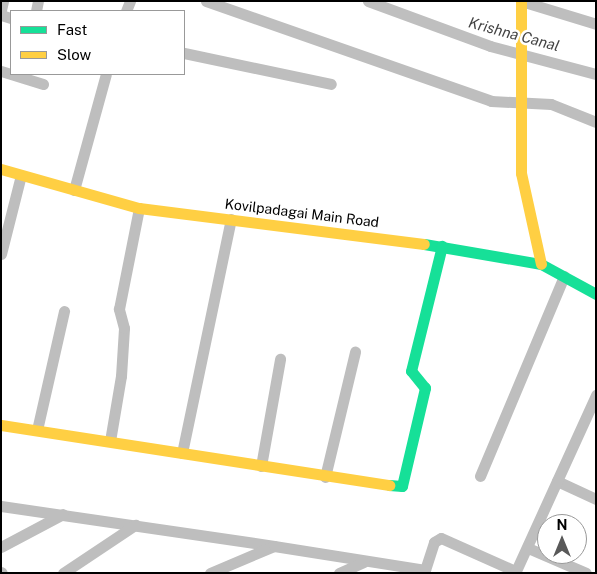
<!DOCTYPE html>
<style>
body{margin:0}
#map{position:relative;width:597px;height:574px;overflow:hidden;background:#fff;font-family:"Public Sans",sans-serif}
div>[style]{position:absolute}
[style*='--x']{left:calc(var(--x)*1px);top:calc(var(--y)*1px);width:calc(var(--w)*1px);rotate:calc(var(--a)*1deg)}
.canal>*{height:11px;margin:-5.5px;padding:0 5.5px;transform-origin:5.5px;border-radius:5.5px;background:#bfbfbf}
.street>*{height:11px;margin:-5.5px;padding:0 5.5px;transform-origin:5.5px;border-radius:5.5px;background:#bebebe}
.fast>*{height:11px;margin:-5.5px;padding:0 5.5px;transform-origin:5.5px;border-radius:5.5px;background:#16e098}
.slow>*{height:11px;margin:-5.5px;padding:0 5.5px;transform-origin:5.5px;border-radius:5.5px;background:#ffcf43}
span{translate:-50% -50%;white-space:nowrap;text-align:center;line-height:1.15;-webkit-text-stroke:5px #fff;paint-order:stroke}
.street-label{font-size:14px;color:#000}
.water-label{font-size:15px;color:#444;font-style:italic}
.frame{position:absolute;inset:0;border:2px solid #000;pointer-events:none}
.legend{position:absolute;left:10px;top:10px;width:175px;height:65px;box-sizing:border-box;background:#fff;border:1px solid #999;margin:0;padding:6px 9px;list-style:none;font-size:15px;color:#000}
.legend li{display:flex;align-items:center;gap:10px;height:25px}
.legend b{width:25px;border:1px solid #999}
.north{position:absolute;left:537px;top:514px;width:50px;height:50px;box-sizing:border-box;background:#fff;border:1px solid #999;border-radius:50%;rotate:0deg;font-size:14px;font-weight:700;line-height:20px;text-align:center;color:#000}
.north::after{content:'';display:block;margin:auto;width:18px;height:22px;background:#595959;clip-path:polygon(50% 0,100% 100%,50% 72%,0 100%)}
</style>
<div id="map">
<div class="canal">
<i style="--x:368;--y:1;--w:130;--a:20.2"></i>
<i style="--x:490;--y:46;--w:110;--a:14.8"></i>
</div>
<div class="street">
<i style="--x:206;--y:1;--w:302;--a:19.3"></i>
<i style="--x:491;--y:101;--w:60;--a:2.9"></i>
<i style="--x:551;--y:104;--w:48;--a:21.8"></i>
<i style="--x:521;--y:1;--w:78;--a:17"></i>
<i style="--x:1;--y:10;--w:9;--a:-77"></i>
<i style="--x:36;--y:11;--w:10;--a:-79"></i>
<i style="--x:126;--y:11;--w:11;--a:-68"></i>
<i style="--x:1;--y:15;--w:10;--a:17"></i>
<i style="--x:184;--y:53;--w:150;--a:11.9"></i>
<i style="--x:1;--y:71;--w:44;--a:17.2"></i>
<i style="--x:74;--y:190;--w:120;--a:-74.6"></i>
<i style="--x:1;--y:254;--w:81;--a:-75.8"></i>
<i style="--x:37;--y:430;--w:122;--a:-77.2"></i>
<i style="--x:110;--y:441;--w:66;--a:-80.4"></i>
<i style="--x:121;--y:376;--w:48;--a:-86.4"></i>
<i style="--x:124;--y:328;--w:20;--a:-105"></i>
<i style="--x:119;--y:309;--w:103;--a:-78.8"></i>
<i style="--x:182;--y:453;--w:239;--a:-78.2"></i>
<i style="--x:261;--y:466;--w:109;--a:-79.9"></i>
<i style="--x:480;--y:476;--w:217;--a:-67.2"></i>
<i style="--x:325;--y:477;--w:129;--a:-76.5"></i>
<i style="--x:557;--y:481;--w:43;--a:24.8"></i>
<i style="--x:1;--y:506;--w:276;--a:8.3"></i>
<i style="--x:1;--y:547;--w:70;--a:-28"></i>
<i style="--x:528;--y:548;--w:63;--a:23.3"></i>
<i style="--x:1;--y:572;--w:1;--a:45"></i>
<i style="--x:63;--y:573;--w:87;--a:-33.7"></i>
<i style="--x:210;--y:573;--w:69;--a:-22.9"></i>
<i style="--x:274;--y:546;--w:153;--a:9"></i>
<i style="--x:425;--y:570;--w:29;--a:-72"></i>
<i style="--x:434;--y:542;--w:8;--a:-30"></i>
<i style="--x:441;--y:538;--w:81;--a:24"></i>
<i style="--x:339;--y:573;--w:27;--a:-24"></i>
<i style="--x:515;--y:573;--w:196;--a:-65.5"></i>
</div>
<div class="fast">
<i style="--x:424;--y:244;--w:119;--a:9.7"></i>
<i style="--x:541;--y:264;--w:63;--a:28.6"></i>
<i style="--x:389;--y:485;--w:13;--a:4"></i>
<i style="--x:402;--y:486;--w:101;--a:-76.8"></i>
<i style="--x:425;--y:388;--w:22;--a:-129"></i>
<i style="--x:411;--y:371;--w:129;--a:-76.1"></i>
</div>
<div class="slow">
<i style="--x:521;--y:1;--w:172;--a:90"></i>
<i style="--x:521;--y:173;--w:93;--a:77.6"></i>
<i style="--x:1;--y:169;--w:143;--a:15.8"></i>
<i style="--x:139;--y:208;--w:287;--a:7.2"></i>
<i style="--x:1;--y:425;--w:393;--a:8.8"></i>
</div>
<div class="street-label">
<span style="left:302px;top:213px;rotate:7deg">Kovilpadagai Main Road</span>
</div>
<div class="water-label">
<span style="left:514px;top:34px;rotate:15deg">Krishna Canal</span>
</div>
<div class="frame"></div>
<ul class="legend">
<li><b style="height:6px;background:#16e098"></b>Fast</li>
<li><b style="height:6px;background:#ffcf43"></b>Slow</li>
</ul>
<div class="north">N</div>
</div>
